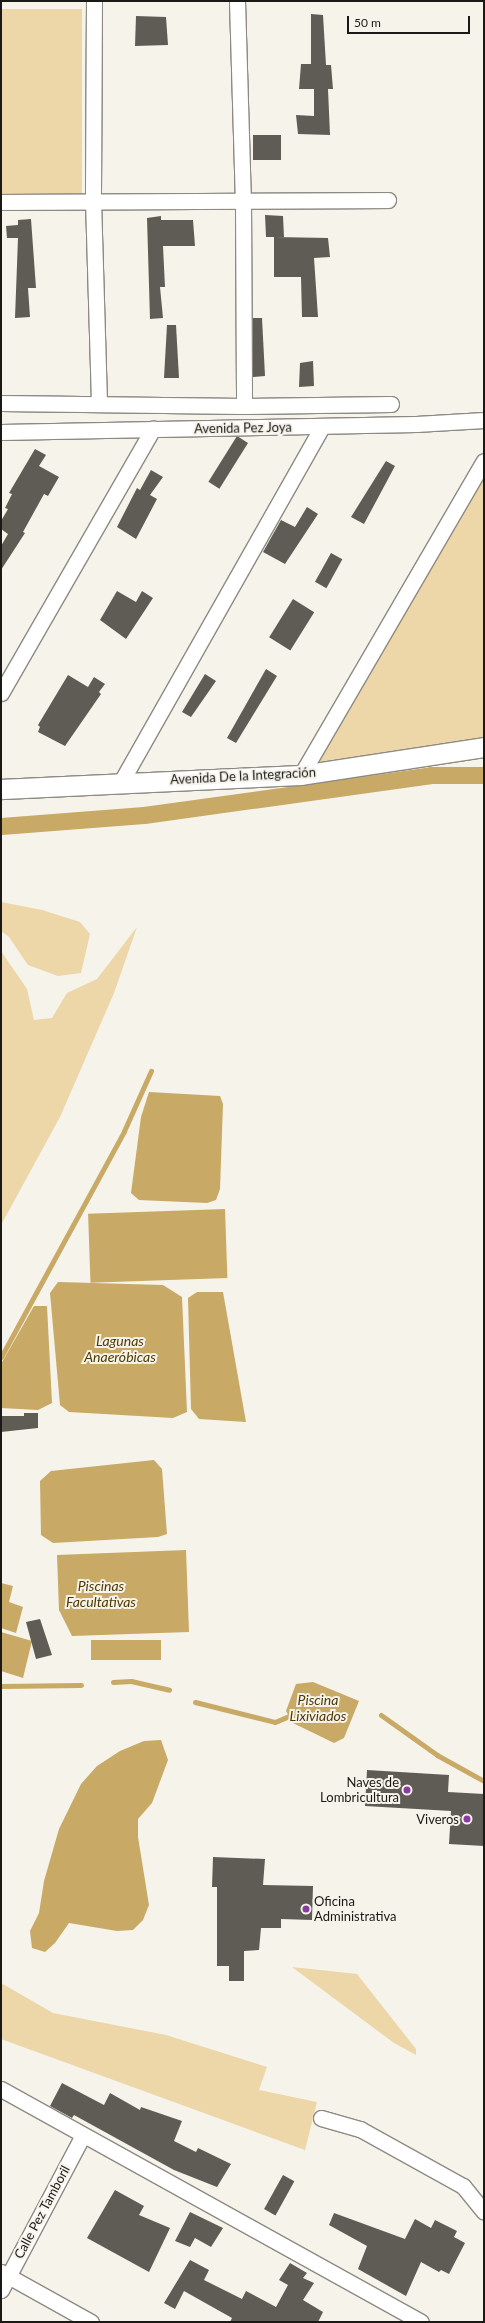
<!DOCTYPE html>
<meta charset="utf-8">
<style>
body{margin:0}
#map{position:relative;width:485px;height:2323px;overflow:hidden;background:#f6f3eb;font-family:Lato,sans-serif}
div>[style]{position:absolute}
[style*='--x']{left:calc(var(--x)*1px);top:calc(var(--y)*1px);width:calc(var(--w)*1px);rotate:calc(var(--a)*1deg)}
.green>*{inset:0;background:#edd6a7;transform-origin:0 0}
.water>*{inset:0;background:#c8a965;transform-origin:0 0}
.stream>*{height:5px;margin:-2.5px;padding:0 2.5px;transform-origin:2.5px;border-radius:2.5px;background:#c8a965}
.canal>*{height:17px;margin:-8.5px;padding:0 8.5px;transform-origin:8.5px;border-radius:8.5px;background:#c8a965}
.building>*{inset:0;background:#5f5c55;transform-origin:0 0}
.roads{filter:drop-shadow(1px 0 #8d8a83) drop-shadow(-1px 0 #8d8a83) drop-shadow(0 1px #8d8a83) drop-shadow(0 -1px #8d8a83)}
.minor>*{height:15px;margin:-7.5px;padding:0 7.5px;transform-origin:7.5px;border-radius:7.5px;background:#fff}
.tertiary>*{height:19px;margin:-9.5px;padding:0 9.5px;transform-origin:9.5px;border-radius:9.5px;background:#fff}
.dots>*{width:11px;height:11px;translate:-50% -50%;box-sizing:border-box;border:2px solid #f6f3eb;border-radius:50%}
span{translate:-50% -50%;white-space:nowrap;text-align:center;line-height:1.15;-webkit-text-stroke:4px #f6f3eb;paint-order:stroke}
.street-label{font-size:13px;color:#1a1916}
.poi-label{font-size:13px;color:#1a1916}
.right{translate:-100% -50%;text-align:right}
.left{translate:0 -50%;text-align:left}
.water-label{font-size:14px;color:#4e3900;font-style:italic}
.frame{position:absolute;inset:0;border:2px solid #1a1916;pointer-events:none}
.scale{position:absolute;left:347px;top:16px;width:123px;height:18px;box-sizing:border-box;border:2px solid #1a1916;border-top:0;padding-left:5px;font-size:12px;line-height:14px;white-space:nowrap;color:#1a1916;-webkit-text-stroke:3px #f6f3eb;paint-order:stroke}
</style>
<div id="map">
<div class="green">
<i style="left:82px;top:9px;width:185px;height:81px;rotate:90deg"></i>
<i style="clip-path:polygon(484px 479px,484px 739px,316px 767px)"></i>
<i style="clip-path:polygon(1px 902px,42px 910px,80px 922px,90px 934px,81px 973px,58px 976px,28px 965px,9px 937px,1px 931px)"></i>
<i style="clip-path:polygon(137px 927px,114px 993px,60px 1117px,1px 1225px,1px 951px,27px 989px,34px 1020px,52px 1018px,67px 993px,97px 979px)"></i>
<i style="clip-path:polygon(292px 1967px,357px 1974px,416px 2049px,416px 2055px,394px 2043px)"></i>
<i style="clip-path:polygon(1px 1983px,53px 2013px,166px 2035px,267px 2067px,259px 2090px,317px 2102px,305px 2150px,1px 2039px)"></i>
</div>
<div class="water">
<i style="clip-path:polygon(149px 1092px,220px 1096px,223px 1104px,220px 1189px,216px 1200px,207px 1203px,139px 1200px,131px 1193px,141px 1117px)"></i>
<i style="left:225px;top:1209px;width:69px;height:137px;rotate:88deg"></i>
<i style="clip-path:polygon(58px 1282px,163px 1285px,182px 1297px,187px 1412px,173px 1418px,69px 1412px,60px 1405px,50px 1293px)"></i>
<i style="clip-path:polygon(197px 1292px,223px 1292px,246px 1422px,199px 1419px,191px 1409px,188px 1298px)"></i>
<i style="clip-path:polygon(34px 1306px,47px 1306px,52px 1403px,38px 1410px,1px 1408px,1px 1364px)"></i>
<i style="clip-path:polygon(154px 1460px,162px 1469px,167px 1534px,158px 1537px,53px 1543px,41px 1535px,40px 1481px,51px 1471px)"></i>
<i style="clip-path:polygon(186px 1550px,189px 1632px,72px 1636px,59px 1610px,57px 1555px)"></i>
<i style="clip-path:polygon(1px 1583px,13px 1586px,9px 1602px,23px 1607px,16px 1633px,1px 1628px)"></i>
<i style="clip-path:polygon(1px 1632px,32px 1641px,23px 1678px,1px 1671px)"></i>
<i style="left:161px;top:1640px;width:20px;height:70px;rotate:90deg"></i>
<i style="clip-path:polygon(313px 1682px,359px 1701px,344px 1738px,334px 1743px,293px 1723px,286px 1711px,296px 1684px)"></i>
<i style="clip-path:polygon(161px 1740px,168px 1760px,152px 1803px,138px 1819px,138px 1837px,149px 1905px,143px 1920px,133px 1930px,117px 1931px,69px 1923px,55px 1943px,45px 1952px,32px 1948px,30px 1931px,39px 1913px,44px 1881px,59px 1829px,81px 1784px,97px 1766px,120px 1751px,144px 1741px)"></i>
</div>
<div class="stream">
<i style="--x:1;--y:1357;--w:257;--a:-61.4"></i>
<i style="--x:124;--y:1131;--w:66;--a:-65.8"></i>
<i style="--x:113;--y:1682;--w:18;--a:-3"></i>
<i style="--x:131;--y:1681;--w:39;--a:13"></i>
<i style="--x:1;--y:1686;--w:80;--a:-0.7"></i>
<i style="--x:195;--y:1702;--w:82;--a:14"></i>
<i style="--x:275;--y:1722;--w:15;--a:-23"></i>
<i style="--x:381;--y:1715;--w:69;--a:35.5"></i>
<i style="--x:437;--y:1755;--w:54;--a:29"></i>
</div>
<div class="canal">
<i style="--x:1;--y:826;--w:143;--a:-4.4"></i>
<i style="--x:144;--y:815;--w:290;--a:-7.9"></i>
<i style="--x:431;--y:775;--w:53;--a:0"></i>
</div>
<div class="building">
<i style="clip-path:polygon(311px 14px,323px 15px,326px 65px,331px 65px,333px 89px,328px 89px,330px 135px,298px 134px,296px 115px,314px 116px,314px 89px,299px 89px,301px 64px,311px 64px)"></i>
<i style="clip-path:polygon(136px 16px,166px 17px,168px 45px,135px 46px)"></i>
<i style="left:253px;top:135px;width:28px;height:25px"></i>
<i style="clip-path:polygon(265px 215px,283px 216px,284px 237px,275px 237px,328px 238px,330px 257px,314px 258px,318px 317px,302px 317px,301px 277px,274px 277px,274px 237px,266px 237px)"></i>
<i style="clip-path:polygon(161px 216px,161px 220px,193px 220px,195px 246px,163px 246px,165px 287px,160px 287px,163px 318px,150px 319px,147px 218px)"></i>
<i style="clip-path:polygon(31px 219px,36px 288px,28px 288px,30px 317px,15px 318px,18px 238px,7px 238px,6px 226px,18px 225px,18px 220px)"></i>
<i style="clip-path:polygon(253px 318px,262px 318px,265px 376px,253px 377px)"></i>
<i style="clip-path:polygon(167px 325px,176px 325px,179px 378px,164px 378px)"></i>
<i style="clip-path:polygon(313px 361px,314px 386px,299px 387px,300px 363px)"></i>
<i style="left:237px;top:436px;width:13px;height:54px;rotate:32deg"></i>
<i style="clip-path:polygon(35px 449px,46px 455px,39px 466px,59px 477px,48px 496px,44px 494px,23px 532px,25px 533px,1px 570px,1px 546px,8px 534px,1px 529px,1px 521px,8px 509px,5px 508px,12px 494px,9px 493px)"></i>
<i style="clip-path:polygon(386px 461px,395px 466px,364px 524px,351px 517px)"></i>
<i style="clip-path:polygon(151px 470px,163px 477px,150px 495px,157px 499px,136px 539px,117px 527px,137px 488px,140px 490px)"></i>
<i style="clip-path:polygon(307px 507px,318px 514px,285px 564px,263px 552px,281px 520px,295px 527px)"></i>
<i style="left:331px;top:553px;width:13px;height:33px;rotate:29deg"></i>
<i style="clip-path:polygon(117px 591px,136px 602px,142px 591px,153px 598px,126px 639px,100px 620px)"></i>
<i style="left:293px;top:599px;width:25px;height:45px;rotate:32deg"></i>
<i style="clip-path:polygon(266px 669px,277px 676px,236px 743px,227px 738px)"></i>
<i style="clip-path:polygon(205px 674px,216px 681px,191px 717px,182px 712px)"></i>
<i style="clip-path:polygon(68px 675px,88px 687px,94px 677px,105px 684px,99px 692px,101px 694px,65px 746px,38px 732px,40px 727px,38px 725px)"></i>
<i style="clip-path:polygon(24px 1413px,38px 1413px,38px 1428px,1px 1432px,1px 1416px,24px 1416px)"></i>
<i style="clip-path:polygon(40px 1619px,52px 1655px,36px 1659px,26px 1622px)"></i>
<i style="clip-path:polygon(367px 1770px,449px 1775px,448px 1792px,484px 1794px,484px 1846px,449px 1844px,451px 1811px,365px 1806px)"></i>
<i style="clip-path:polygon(213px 1857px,265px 1859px,263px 1885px,313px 1886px,312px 1920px,281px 1919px,281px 1928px,261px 1928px,259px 1950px,244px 1951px,244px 1981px,229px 1981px,229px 1966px,217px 1966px,217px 1887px,212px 1887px)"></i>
<i style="clip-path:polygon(62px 2083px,104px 2105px,110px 2093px,140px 2110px,141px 2107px,182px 2121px,174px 2141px,196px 2152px,198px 2148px,231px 2164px,217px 2187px,174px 2170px,74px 2115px,72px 2118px,50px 2106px)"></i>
<i style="left:283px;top:2175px;width:13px;height:39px;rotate:29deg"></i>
<i style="clip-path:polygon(115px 2190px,144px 2206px,139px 2215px,170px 2228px,149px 2272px,87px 2238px)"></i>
<i style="clip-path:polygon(190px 2212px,223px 2228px,211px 2247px,195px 2238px,190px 2247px,175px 2241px)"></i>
<i style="clip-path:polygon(334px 2213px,405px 2239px,415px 2219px,431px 2228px,435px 2220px,457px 2231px,454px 2237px,465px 2243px,449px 2274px,441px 2270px,439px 2272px,421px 2262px,406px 2296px,358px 2269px,367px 2246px,329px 2225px)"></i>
<i style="clip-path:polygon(190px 2260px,209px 2270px,204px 2280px,242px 2299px,246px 2291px,276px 2307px,288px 2285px,279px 2280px,290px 2263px,307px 2273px,303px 2278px,314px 2283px,303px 2300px,323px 2312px,318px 2322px,230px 2322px,232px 2318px,184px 2291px,175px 2309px,164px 2303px)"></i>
</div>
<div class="roads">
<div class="minor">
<i style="--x:94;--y:1;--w:199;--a:90.3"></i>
<i style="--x:93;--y:200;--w:204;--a:88.3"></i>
<i style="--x:237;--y:1;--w:201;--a:88.3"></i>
<i style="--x:243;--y:202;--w:204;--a:89.7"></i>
<i style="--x:1;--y:202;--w:387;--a:-0.3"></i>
<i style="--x:1;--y:403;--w:243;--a:0.7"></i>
<i style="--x:244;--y:406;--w:147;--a:-0.8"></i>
<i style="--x:1;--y:432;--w:415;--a:-1.1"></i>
<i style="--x:416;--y:424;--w:68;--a:-3.4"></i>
<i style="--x:1;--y:693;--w:305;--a:-60.1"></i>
<i style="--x:301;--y:775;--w:363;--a:-59.8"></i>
<i style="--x:121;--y:782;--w:408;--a:-60.5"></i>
<i style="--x:1;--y:2089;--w:480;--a:29"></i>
<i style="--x:321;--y:2118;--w:41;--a:15.8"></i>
<i style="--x:360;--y:2129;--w:118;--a:29"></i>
<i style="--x:463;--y:2186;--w:33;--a:51"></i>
<i style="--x:1;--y:2272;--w:103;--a:29.1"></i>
<i style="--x:1;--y:2290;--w:175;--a:-62.1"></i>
</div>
<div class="tertiary">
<i style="--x:1;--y:789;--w:300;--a:-2.7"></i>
<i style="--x:301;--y:775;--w:185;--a:-8.7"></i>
</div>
</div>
<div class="dots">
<i style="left:407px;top:1790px;background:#8c38a7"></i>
<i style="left:467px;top:1819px;background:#8c38a7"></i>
<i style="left:306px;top:1909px;background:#8c38a7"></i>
</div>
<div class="street-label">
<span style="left:243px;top:428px;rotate:-1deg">Avenida Pez Joya</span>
<span style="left:243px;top:776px;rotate:-3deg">Avenida De la Integración</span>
<span style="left:42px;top:2212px;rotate:-62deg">Calle Pez Tamboril</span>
</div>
<div class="poi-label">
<span class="right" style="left:399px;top:1790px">Naves de<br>Lombricultura</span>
<span class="right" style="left:459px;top:1819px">Viveros</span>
<span class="left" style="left:314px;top:1909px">Oficina<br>Administrativa</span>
</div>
<div class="water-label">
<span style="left:120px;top:1349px">Lagunas<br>Anaeróbicas</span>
<span style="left:101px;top:1594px">Piscinas<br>Facultativas</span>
<span style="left:318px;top:1708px">Piscina<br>Lixiviados</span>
</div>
<div class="frame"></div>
<div class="scale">50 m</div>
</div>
